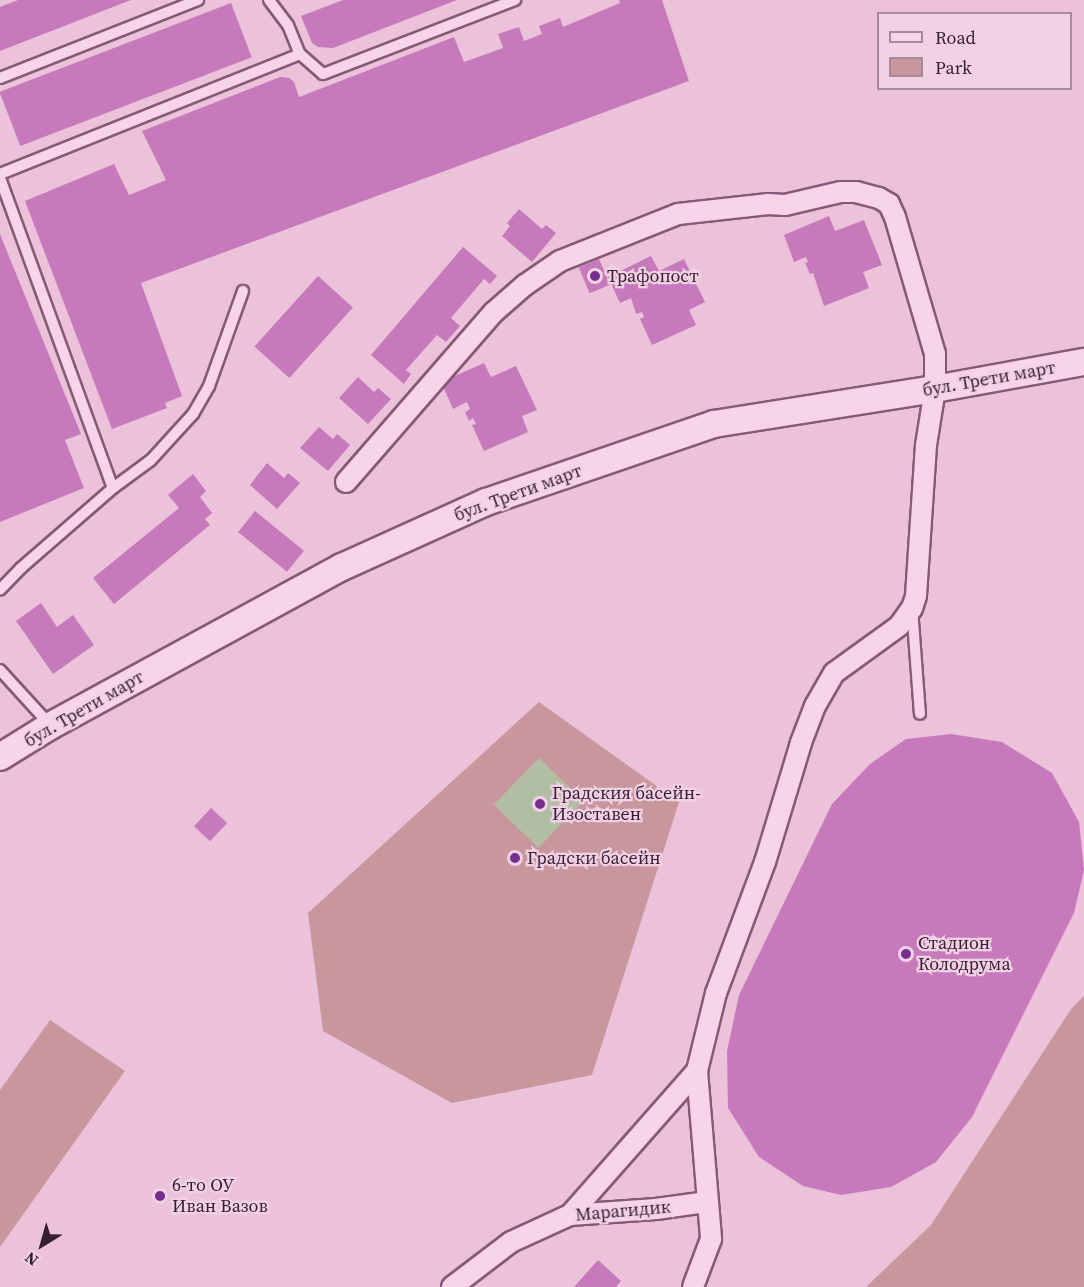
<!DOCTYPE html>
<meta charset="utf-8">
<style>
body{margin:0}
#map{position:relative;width:1084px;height:1287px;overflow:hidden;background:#ebc2d9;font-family:"Source Serif 4",serif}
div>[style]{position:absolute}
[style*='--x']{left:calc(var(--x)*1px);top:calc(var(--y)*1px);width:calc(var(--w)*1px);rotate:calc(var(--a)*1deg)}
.green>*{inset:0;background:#c8979e}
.water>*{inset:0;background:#b2bea4;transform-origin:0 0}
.building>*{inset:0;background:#c77abb;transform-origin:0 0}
.roads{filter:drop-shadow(2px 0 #845a78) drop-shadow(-2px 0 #845a78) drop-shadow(0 2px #845a78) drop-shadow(0 -2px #845a78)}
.service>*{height:10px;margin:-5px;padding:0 5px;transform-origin:5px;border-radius:5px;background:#f7d4e7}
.minor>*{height:20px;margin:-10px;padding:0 10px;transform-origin:10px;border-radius:10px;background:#f7d4e7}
.tertiary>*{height:26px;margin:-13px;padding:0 13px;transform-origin:13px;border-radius:13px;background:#f7d4e7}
.dots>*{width:16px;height:16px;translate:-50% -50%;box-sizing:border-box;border:3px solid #f3d1e4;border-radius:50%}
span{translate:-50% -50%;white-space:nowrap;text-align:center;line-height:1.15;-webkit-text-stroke:4.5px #f3d1e4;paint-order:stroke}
.poi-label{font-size:18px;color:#341e2f}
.left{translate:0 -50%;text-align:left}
.street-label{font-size:18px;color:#341e2f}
.legend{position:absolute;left:877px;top:12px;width:195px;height:78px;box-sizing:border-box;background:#f3d1e4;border:2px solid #a7899c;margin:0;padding:8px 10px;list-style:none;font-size:18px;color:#341e2f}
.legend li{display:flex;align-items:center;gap:12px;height:30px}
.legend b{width:30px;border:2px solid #a7899c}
.north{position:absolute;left:12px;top:1215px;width:60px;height:60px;-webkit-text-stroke:4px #f3d1e4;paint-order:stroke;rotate:217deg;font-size:16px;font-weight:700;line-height:24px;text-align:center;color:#341e2f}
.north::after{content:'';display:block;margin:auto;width:21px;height:27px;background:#341e2f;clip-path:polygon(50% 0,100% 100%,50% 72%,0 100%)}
</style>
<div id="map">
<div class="green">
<i style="clip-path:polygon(539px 702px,679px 802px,592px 1075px,452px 1103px,323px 1031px,308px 913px)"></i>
<i style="clip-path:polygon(1084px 996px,1084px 1287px,866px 1287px,931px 1225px,1071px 1009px)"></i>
<i style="clip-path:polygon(50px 1020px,125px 1071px,0 1247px,0 1090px)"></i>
</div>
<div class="water">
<i style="left:539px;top:758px;width:62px;height:65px;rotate:44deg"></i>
</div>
<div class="building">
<i style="clip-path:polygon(18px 0,131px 0,0 51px,0 7px)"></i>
<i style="clip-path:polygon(343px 0,457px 0,333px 48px,318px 47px,312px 43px,301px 16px)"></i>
<i style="clip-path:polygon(619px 0,662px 0,689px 81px,141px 283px,182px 396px,165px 403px,167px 408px,112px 429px,25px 201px,114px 164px,129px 195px,166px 180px,142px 131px,280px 77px,289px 78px,294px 82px,299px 97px,454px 37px,464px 62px,503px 48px,498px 34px,519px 27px,524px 41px,542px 34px,539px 26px,560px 18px,563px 27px,620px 3px)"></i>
<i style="left:231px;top:3px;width:58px;height:248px;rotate:69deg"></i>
<i style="clip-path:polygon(519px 209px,542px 229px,546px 225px,556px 233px,532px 262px,502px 236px,510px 226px,507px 223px)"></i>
<i style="clip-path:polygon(829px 216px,835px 231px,864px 220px,882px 265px,863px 272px,869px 288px,824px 306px,813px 273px,810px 274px,805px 263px,808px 262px,806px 257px,794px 262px,784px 235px)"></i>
<i style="clip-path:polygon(0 234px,81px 434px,65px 440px,84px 488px,0 522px)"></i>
<i style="clip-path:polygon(463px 247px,497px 276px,490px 284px,484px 279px,451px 318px,460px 326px,446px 342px,437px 335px,406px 370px,411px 374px,404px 384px,371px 355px)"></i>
<i style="clip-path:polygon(651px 256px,659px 271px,684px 259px,705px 302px,689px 310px,696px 325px,652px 345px,640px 319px,644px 317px,642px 312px,636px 314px,631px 298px,620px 303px,608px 277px)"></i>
<i style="left:599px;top:259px;width:28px;height:22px;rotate:67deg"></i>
<i style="left:318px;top:276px;width:47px;height:95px;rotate:42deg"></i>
<i style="clip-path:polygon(484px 363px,491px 377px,516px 366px,537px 410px,522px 416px,528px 432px,484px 451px,472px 425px,476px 424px,473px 418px,469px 421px,465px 412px,470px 409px,467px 402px,453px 409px,441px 382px)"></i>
<i style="clip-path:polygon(358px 377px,374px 392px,378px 388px,391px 399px,368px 424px,339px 398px)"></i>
<i style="clip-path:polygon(319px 427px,333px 439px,337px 434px,350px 445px,328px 471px,300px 448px)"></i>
<i style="clip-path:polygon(267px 463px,284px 478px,288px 473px,300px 483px,277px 509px,250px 485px)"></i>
<i style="clip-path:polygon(193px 474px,206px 491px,200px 497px,212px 513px,205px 519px,210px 525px,114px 604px,93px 578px,179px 508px,168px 495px)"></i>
<i style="left:255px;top:511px;width:63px;height:27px;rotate:39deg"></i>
<i style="clip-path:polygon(41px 603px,57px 627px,73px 615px,94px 645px,53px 674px,16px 621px)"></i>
<i style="clip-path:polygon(951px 734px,1002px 742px,1052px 773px,1079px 822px,1084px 870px,1074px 913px,972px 1117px,936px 1162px,891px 1187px,841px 1195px,803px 1186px,759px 1157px,728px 1108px,727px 1051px,739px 995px,832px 804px,870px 764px,906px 739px)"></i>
<i style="left:211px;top:808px;width:22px;height:25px;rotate:43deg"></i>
<i style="clip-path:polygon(598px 1260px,621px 1281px,616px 1287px,574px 1287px)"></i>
</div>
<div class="roads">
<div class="service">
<i style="--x:269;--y:0;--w:31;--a:53"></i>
<i style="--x:288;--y:25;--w:31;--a:68"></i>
<i style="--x:0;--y:78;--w:213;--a:-21.5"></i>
<i style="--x:0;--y:174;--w:323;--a:-21.8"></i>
<i style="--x:300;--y:54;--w:30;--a:41"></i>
<i style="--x:323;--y:74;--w:206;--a:-21.1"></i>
<i style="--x:0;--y:178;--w:330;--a:70"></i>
<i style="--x:113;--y:488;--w:122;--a:139"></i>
<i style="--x:21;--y:568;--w:30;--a:134"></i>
<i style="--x:113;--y:488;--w:47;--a:-36.4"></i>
<i style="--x:151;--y:460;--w:62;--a:-47.6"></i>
<i style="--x:193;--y:414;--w:32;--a:-60"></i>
<i style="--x:209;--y:386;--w:101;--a:-70.3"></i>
<i style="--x:912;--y:608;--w:106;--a:85.7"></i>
<i style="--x:0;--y:670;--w:74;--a:47.7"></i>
</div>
<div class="minor">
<i style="--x:346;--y:482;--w:225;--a:-49"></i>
<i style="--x:494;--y:312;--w:41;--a:-41.1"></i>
<i style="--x:525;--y:285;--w:42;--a:-34.4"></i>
<i style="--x:560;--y:261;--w:127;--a:-21.7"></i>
<i style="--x:678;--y:214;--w:91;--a:-6.3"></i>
<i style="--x:768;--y:204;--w:17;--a:3"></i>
<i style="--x:785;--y:205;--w:57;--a:-13.1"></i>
<i style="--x:841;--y:192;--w:15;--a:0"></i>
<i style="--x:856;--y:192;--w:24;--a:15"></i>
<i style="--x:879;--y:198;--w:12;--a:31"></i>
<i style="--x:889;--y:204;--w:14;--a:65"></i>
<i style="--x:895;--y:217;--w:143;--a:73.7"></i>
<i style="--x:935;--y:354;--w:35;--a:90"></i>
<i style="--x:935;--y:389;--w:57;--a:99.1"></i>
<i style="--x:926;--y:445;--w:151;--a:93.8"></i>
<i style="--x:916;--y:596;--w:13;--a:108"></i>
<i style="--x:912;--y:608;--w:22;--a:126"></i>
<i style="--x:899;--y:626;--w:80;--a:144.1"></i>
<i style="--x:834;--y:673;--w:38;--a:120"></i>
<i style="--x:815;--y:706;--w:40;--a:111"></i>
<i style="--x:801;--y:743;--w:124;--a:106.8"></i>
<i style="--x:765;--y:862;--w:140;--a:110.5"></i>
<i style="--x:716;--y:993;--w:80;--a:103.7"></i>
<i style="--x:697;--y:1071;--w:169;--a:85.2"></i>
<i style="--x:711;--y:1239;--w:51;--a:110.6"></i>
<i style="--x:570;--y:1215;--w:192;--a:-48.6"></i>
<i style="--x:452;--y:1287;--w:74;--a:-37.3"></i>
<i style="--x:511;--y:1242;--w:65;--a:-24.6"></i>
<i style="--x:570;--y:1215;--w:86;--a:-4"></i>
<i style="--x:656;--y:1209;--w:50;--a:-8"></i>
</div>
<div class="tertiary">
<i style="--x:0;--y:757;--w:59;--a:-31.8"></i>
<i style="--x:50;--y:726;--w:332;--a:-28.6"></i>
<i style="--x:342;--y:567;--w:158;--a:-24.3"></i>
<i style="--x:486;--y:502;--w:241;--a:-18.9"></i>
<i style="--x:714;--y:424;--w:224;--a:-9"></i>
<i style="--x:935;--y:389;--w:151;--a:-10.3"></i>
</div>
</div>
<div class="dots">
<i style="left:595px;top:276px;background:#752e8f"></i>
<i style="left:540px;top:804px;background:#752e8f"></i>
<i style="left:515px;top:858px;background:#752e8f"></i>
<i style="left:906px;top:954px;background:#752e8f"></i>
<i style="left:160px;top:1196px;background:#752e8f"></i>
</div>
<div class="poi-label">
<span class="left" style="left:607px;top:276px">Трафопост</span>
<span class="left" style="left:552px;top:804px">Градския басейн-<br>Изоставен</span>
<span class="left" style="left:527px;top:858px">Градски басейн</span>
<span class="left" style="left:918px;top:954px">Стадион<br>Колодрума</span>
<span class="left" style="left:172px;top:1196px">6-то ОУ<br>Иван Вазов</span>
</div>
<div class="street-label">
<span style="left:989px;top:379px;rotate:-10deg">бул. Трети март</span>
<span style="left:518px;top:493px;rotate:-20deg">бул. Трети март</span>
<span style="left:84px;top:709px;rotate:-30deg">бул. Трети март</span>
<span style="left:623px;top:1211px;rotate:-5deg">Марагидик</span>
</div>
<ul class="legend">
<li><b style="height:8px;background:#f7d4e7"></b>Road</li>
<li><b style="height:16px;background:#c8979e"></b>Park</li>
</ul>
<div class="north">N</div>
</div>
